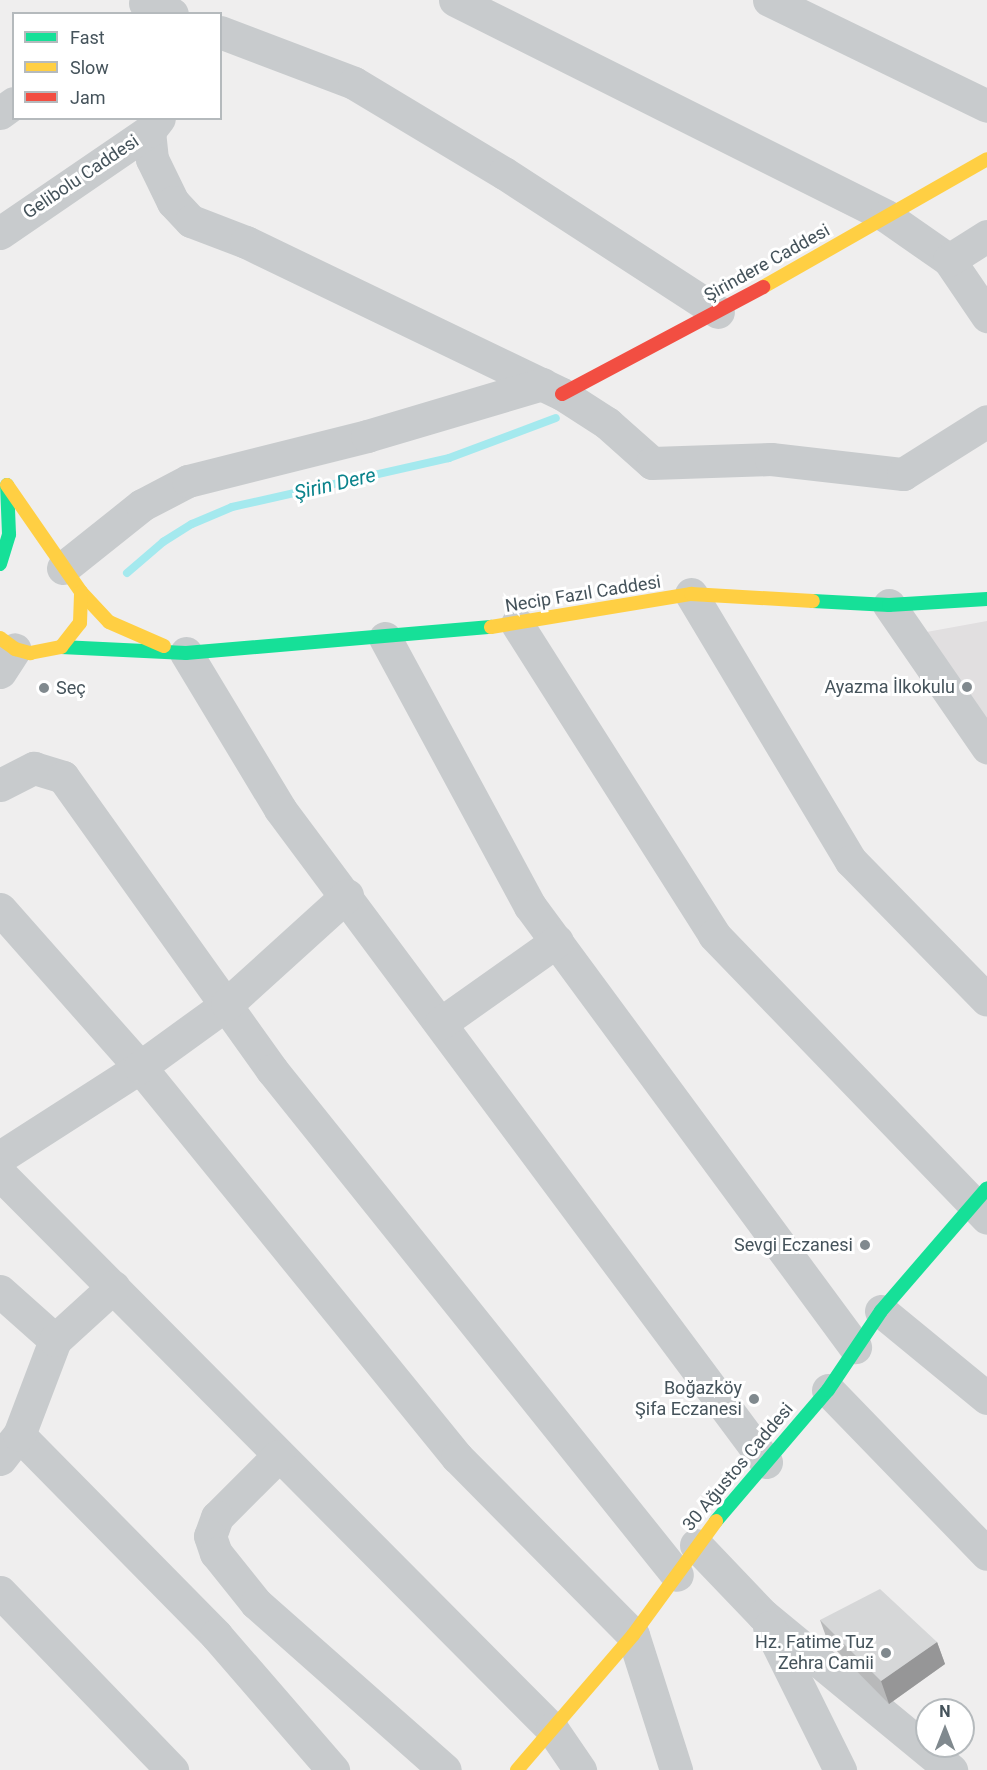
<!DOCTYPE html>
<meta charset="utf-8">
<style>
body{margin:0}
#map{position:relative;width:987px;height:1770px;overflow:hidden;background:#efeeee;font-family:Roboto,sans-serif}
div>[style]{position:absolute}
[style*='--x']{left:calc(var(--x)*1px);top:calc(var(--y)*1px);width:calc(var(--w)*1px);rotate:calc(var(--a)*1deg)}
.education>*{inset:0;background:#e1dfe0}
.stream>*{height:8px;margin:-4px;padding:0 4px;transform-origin:4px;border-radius:4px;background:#a4e9ee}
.street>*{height:33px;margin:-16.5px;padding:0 16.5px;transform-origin:16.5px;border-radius:16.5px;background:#c8cbcd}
.fast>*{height:14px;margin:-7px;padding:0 7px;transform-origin:7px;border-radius:7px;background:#16e098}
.slow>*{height:14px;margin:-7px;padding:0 7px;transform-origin:7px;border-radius:7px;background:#ffcf43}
.jam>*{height:14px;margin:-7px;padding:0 7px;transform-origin:7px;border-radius:7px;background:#f24e42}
.wall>*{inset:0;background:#b8b9ba}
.shaded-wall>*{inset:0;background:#969697}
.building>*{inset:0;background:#d6d7d8}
.dots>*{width:16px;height:16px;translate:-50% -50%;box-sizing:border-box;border:3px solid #fff;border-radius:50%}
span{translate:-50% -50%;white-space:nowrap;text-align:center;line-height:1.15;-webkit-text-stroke:6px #fff;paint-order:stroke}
.street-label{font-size:18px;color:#45535b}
.poi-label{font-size:18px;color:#45535b}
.right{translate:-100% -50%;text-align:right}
.left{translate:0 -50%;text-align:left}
.water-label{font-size:20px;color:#0a838c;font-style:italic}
.legend{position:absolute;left:12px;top:12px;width:210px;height:108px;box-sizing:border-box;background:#fff;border:2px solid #b5babd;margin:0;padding:8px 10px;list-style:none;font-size:18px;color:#45535b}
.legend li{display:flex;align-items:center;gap:12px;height:30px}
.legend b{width:30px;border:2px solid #b5babd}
.north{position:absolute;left:915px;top:1698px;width:60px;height:60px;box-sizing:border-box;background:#fff;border:2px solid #b5babd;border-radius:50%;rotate:0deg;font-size:16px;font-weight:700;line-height:24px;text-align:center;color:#45535b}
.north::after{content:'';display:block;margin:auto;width:21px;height:27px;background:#80898e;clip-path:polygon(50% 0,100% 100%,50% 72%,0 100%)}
</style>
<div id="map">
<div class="education">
<i style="clip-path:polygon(987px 621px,987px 746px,910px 635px)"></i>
</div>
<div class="stream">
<i style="--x:127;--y:573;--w:48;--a:-40.7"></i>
<i style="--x:163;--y:542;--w:34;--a:-32"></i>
<i style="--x:192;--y:524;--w:43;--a:-23"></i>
<i style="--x:232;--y:507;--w:222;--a:-12.7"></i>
<i style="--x:449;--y:458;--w:114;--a:-20.5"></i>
</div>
<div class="street">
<i style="--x:455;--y:0;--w:482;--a:26.6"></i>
<i style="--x:886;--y:216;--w:77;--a:34.9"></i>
<i style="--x:949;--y:260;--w:68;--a:55.8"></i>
<i style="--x:769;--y:0;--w:242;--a:25.9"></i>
<i style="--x:145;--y:3;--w:29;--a:22"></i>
<i style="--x:220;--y:32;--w:143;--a:20.8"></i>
<i style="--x:354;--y:83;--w:175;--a:31"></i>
<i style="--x:504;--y:173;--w:255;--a:33"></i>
<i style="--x:0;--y:113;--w:17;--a:-36"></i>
<i style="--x:149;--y:131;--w:28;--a:84"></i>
<i style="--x:152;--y:159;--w:48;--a:64"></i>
<i style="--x:173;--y:202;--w:26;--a:47"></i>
<i style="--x:191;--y:221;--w:59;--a:20.9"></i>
<i style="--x:246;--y:242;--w:351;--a:25.7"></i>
<i style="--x:562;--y:394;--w:54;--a:32.8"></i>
<i style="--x:607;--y:423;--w:60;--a:41.6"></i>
<i style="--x:652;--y:463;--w:119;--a:-1.9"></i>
<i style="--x:771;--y:459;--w:133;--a:6.5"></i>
<i style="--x:903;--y:474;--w:99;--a:-32.2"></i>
<i style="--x:0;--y:233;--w:181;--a:-34.4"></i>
<i style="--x:149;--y:131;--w:16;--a:-52"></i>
<i style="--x:949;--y:260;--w:45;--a:-32.3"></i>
<i style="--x:63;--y:568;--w:101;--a:-38.6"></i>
<i style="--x:142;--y:505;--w:52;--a:-27.6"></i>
<i style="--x:188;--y:481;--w:185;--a:-14.1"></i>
<i style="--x:367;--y:436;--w:183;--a:-16.5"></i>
<i style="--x:691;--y:594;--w:311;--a:59.1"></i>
<i style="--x:851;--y:861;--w:194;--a:45.6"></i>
<i style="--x:889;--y:605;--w:173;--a:55.4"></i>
<i style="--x:517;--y:624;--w:368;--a:57.6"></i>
<i style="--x:714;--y:935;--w:393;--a:46"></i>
<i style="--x:385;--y:638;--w:305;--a:61.6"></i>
<i style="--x:530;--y:906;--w:548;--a:53.61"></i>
<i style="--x:186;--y:653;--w:182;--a:58.9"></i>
<i style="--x:280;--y:809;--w:814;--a:53.34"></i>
<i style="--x:0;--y:672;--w:27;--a:-57"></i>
<i style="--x:0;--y:785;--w:38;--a:-27"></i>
<i style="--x:34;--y:768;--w:30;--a:17"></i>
<i style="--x:63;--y:777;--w:360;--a:54.5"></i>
<i style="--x:272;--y:1070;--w:647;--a:51.27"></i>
<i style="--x:0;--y:909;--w:211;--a:48.5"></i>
<i style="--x:140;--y:1067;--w:503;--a:50.9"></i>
<i style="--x:457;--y:1457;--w:250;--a:45.3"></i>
<i style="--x:633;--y:1635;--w:142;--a:72.3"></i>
<i style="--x:441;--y:1023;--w:142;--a:-35.3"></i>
<i style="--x:0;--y:1157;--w:166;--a:-32.7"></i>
<i style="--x:140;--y:1067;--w:107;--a:-35.9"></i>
<i style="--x:227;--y:1004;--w:162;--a:-42.2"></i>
<i style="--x:0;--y:1174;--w:783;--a:45.16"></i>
<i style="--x:552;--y:1729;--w:50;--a:55.7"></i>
<i style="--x:0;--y:1291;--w:74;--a:41.7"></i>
<i style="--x:881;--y:1311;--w:137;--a:39.4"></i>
<i style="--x:828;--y:1390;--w:228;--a:45.9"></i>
<i style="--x:19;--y:1435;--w:281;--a:45.4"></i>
<i style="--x:216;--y:1635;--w:179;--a:49.1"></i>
<i style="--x:278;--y:1456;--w:86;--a:135"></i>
<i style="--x:217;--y:1517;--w:20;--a:110"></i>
<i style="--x:210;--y:1536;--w:18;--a:71"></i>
<i style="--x:216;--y:1553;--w:64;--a:51.3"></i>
<i style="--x:256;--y:1603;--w:252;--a:41.5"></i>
<i style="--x:0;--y:1459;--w:31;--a:-52"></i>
<i style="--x:19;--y:1435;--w:102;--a:-69.2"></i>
<i style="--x:55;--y:1340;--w:79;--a:-42.4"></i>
<i style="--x:696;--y:1545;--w:97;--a:46.3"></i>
<i style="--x:763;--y:1615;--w:244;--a:39.5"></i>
<i style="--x:0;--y:1592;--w:248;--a:46"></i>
<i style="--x:769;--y:1627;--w:160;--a:63.6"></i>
</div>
<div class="fast">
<i style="--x:0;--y:564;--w:31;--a:-73"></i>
<i style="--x:9;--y:534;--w:49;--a:-92.3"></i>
<i style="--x:813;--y:601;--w:76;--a:3"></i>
<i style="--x:889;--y:605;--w:98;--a:-3.5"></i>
<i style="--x:61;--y:647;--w:125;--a:2.7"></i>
<i style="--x:186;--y:653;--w:306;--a:-4.9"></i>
<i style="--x:716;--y:1521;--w:172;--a:-49.5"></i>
<i style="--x:828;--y:1390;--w:95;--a:-56.1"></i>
<i style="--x:881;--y:1311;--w:162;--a:-49.2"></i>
</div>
<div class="slow">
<i style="--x:763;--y:287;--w:258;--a:-29.7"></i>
<i style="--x:7;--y:485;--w:130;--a:55.3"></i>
<i style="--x:81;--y:592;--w:41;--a:47"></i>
<i style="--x:109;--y:622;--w:60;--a:23.6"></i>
<i style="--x:491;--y:627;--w:203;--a:-9.4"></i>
<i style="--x:691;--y:594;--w:122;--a:3.3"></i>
<i style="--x:0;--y:638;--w:19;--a:36"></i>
<i style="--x:15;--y:649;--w:16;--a:15"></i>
<i style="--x:30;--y:653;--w:32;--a:-11"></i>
<i style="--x:61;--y:647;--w:31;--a:-52"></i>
<i style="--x:80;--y:623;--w:31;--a:-88"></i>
<i style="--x:517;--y:1770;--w:178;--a:-49.3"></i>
<i style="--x:633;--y:1635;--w:141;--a:-53.9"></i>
</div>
<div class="jam">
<i style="--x:562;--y:394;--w:228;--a:-28"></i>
</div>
<div class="wall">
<i style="clip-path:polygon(820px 1620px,937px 1642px,945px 1664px,889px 1704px,828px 1642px)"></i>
</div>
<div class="shaded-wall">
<i style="clip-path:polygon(937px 1642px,945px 1664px,889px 1704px,881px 1681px)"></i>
</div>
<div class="building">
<i style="clip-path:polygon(880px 1589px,937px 1642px,881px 1681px,820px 1620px)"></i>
</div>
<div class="dots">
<i style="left:967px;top:687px;background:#80898e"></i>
<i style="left:44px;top:688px;background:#80898e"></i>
<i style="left:865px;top:1245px;background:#80898e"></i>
<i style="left:754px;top:1399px;background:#80898e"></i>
<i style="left:886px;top:1653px;background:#80898e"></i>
</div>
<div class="street-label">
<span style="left:81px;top:177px;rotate:-34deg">Gelibolu Caddesi</span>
<span style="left:767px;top:263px;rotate:-29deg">Şirindere Caddesi</span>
<span style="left:583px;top:594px;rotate:-9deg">Necip Fazıl Caddesi</span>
<span style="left:738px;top:1467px;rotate:-50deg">30 Ağustos Caddesi</span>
</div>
<div class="poi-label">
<span class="right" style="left:955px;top:687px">Ayazma İlkokulu</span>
<span class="left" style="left:56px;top:688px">Seç</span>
<span class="right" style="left:853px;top:1245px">Sevgi Eczanesi</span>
<span class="right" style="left:742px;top:1399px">Boğazköy<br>Şifa Eczanesi</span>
<span class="right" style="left:874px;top:1653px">Hz. Fatime Tuz<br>Zehra Camii</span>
</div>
<div class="water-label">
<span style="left:335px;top:484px;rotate:-13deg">Şirin Dere</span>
</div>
<ul class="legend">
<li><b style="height:8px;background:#16e098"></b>Fast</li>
<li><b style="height:8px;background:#ffcf43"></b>Slow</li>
<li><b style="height:8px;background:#f24e42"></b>Jam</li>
</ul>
<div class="north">N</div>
</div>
